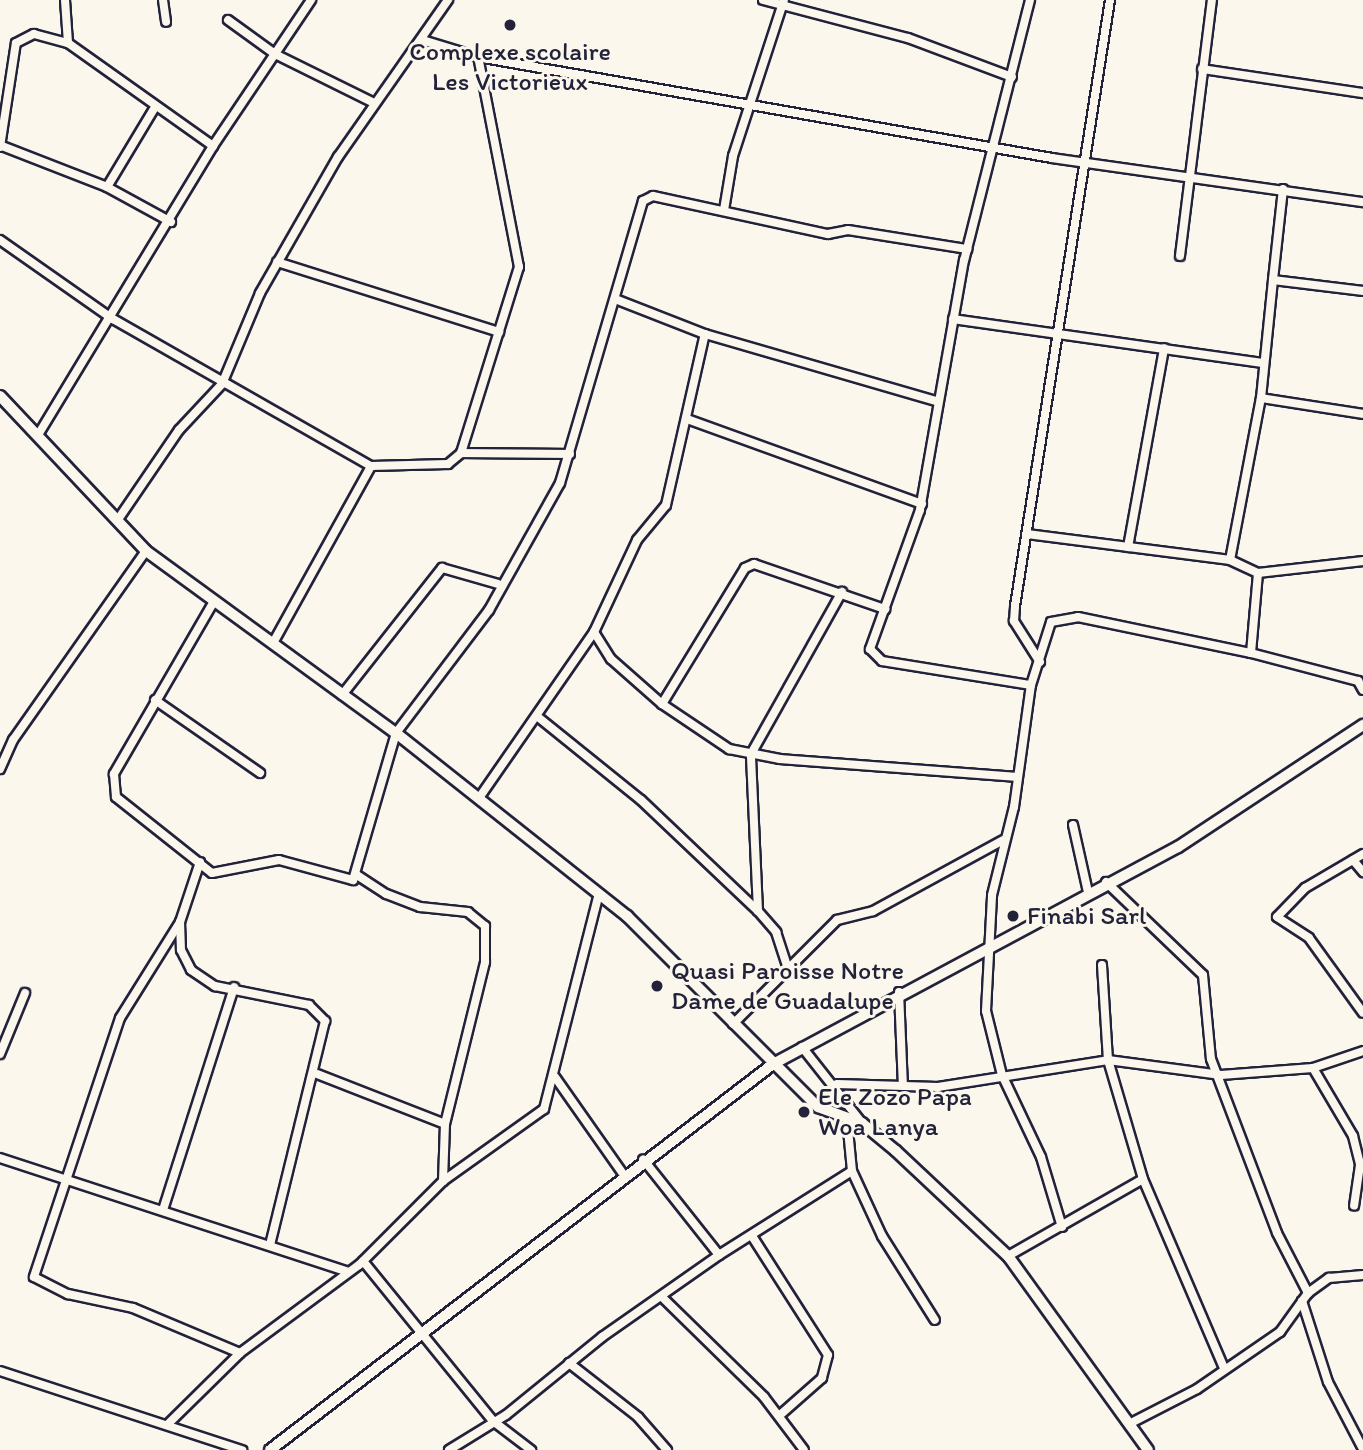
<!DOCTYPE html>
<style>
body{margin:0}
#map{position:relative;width:1363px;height:1450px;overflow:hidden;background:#fbf7ec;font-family:Itim,sans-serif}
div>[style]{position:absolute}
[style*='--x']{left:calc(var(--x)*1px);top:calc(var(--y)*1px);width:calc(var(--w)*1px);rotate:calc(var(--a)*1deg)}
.roads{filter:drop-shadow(2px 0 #22223b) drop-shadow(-2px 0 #22223b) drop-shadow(0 2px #22223b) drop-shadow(0 -2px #22223b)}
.minor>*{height:8px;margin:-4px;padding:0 4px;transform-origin:4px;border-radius:4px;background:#fbf7ec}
.tertiary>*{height:10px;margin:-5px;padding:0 5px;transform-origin:5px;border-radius:5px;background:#fbf7ec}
.dots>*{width:19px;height:19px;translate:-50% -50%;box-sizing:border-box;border:4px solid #fbf7ec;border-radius:50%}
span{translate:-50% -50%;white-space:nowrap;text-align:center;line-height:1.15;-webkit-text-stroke:6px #fbf7ec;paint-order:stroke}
.poi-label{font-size:26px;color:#22223b}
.left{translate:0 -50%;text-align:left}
</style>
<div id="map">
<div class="roads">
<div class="minor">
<i style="--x:65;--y:0;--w:43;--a:86"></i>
<i style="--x:163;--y:0;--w:22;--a:82"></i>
<i style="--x:763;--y:0;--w:150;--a:14.7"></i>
<i style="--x:908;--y:38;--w:111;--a:20.6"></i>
<i style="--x:1030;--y:0;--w:268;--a:104.2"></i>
<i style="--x:964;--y:260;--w:254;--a:100"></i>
<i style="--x:920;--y:510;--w:148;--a:109.8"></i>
<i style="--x:870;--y:649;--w:17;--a:45"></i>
<i style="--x:882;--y:661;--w:151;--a:9.2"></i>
<i style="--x:228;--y:20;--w:58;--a:35.9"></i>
<i style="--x:275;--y:54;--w:108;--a:26.3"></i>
<i style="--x:478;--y:57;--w:583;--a:9.98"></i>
<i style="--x:1052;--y:158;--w:314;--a:8.1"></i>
<i style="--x:1202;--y:69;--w:163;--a:8.5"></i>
<i style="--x:2;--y:146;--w:113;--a:21.3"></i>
<i style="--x:107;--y:187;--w:73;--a:28.7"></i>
<i style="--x:0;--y:147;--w:105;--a:-81.3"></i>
<i style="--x:16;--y:43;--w:20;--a:-27"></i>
<i style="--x:34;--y:34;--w:35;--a:15"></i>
<i style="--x:68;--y:43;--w:178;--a:35.4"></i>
<i style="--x:107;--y:187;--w:93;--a:-59"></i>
<i style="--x:1283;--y:189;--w:92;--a:96.3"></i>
<i style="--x:1273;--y:280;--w:91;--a:7"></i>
<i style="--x:724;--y:210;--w:55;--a:-80.5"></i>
<i style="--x:733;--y:156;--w:164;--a:-71.9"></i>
<i style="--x:0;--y:240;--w:138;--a:35"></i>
<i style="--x:113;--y:319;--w:297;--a:29.7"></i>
<i style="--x:371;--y:466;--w:77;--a:-1.5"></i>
<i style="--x:448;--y:464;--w:17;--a:-40"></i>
<i style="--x:461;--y:453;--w:195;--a:-72.7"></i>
<i style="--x:519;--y:267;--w:214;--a:-101"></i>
<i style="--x:478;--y:57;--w:59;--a:-163.1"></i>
<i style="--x:1180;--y:256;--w:258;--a:-82.9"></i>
<i style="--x:277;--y:262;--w:233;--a:17.5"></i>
<i style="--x:615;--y:299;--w:97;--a:21.3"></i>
<i style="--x:705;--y:334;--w:240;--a:16.2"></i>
<i style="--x:953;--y:319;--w:314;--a:8.1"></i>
<i style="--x:1261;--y:398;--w:119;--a:-84.2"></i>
<i style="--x:687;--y:419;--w:250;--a:19.9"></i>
<i style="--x:38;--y:435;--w:338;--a:-58.8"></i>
<i style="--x:213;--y:146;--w:176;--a:-56.1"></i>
<i style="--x:461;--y:453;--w:109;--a:0.5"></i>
<i style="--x:119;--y:518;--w:107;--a:-55.7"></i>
<i style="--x:179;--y:430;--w:63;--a:-46.9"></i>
<i style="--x:222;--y:384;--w:99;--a:-67.3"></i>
<i style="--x:260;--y:293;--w:157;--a:-60.2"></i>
<i style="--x:338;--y:157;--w:192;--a:-55"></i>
<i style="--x:1027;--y:534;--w:205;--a:7.3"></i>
<i style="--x:1230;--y:560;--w:31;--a:25"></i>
<i style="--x:1258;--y:573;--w:106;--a:-6.5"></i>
<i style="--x:1128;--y:547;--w:202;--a:-79.7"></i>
<i style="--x:1230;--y:560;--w:165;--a:-79.2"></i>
<i style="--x:1261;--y:398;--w:103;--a:8.9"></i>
<i style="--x:213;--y:603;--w:198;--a:120.1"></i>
<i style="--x:114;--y:774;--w:23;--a:85"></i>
<i style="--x:116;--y:797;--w:122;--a:38.4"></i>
<i style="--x:212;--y:873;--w:68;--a:-11"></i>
<i style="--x:279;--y:860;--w:77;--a:15.1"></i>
<i style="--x:353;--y:880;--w:153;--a:-73.7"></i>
<i style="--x:396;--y:733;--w:154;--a:-52.9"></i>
<i style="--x:489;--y:610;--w:145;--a:-60.8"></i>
<i style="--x:560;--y:483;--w:294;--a:-73.6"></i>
<i style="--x:643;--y:201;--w:11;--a:-27"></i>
<i style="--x:653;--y:196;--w:179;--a:12.3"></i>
<i style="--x:828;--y:234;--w:20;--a:-11"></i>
<i style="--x:848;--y:230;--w:121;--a:9.1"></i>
<i style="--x:594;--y:632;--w:32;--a:58"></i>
<i style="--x:611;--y:659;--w:68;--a:41.4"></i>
<i style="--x:662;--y:704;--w:81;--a:33.9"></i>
<i style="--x:729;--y:749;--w:52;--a:11.1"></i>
<i style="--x:780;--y:759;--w:238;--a:4.3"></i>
<i style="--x:273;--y:643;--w:202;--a:-61"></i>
<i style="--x:1251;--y:653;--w:80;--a:-85"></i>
<i style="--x:1040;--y:662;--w:49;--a:-122.4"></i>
<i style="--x:1014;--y:621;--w:15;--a:-86"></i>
<i style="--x:1015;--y:606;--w:613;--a:-81.09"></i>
<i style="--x:342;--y:695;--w:162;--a:-51.8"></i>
<i style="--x:442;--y:568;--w:58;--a:15.9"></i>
<i style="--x:155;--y:700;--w:128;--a:34.8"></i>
<i style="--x:662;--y:704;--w:159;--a:-58.6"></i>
<i style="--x:745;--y:568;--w:10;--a:-24"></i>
<i style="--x:754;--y:564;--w:139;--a:19"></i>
<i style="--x:538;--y:717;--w:132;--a:38.9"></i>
<i style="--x:641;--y:800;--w:161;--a:43.5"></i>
<i style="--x:758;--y:911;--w:28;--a:49"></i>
<i style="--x:776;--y:932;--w:39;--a:72"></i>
<i style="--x:0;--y:769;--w:32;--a:-66"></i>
<i style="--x:13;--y:740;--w:231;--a:-54.9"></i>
<i style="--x:479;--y:798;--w:202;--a:-55.3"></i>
<i style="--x:594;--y:632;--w:102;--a:-64.9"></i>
<i style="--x:637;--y:540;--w:45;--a:-50.4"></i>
<i style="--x:666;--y:505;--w:175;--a:-77.2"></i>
<i style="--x:1073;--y:825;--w:69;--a:77.4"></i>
<i style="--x:1363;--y:854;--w:67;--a:149.6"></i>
<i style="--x:1305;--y:888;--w:40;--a:134"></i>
<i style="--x:1277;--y:917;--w:38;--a:33"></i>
<i style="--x:1309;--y:938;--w:92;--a:54.2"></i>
<i style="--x:1353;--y:860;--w:16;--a:50"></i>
<i style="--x:200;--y:862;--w:63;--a:108.4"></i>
<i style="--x:180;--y:922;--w:28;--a:88"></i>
<i style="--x:181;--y:950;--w:22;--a:63"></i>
<i style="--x:191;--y:970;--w:29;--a:34"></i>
<i style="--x:215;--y:986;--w:96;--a:11.4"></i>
<i style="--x:309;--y:1005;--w:23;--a:45"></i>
<i style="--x:325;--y:1021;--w:231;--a:103.8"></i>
<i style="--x:1106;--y:882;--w:134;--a:43.8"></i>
<i style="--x:1203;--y:975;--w:84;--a:84.6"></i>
<i style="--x:1211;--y:1059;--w:186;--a:69.2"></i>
<i style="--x:1277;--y:1233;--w:68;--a:62.7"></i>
<i style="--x:758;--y:911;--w:157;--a:-92.6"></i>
<i style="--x:751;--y:754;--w:186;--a:-60.7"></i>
<i style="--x:180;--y:922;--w:113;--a:122"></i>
<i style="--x:120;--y:1018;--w:273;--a:108.4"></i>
<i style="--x:34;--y:1277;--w:38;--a:27"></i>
<i style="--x:68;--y:1294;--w:66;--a:12.2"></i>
<i style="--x:133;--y:1308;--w:116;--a:22.8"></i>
<i style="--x:1102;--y:965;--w:95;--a:86.4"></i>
<i style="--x:1108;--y:1060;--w:124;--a:73.6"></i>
<i style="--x:1143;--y:1179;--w:206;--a:66.8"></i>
<i style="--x:899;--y:992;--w:94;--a:87.6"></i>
<i style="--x:733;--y:1024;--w:147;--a:-45"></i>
<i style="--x:837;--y:920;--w:37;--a:-14"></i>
<i style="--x:873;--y:911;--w:148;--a:-28.6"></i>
<i style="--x:802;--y:1047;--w:97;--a:51.7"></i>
<i style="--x:0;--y:1054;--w:66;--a:-67.7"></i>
<i style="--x:1313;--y:1068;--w:53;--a:-18.8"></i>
<i style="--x:317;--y:1074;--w:137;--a:21.3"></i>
<i style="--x:555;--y:1077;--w:120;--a:54.9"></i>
<i style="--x:837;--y:1084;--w:101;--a:1.7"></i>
<i style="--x:938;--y:1087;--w:172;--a:-9"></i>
<i style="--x:1108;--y:1060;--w:114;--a:7.6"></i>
<i style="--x:1221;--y:1075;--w:92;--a:-4.4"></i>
<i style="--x:1313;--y:1068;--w:79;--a:59.5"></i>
<i style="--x:1353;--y:1136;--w:30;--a:76"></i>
<i style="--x:1360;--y:1165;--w:41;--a:98.3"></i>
<i style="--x:847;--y:1119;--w:52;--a:84.5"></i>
<i style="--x:852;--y:1171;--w:72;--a:65.2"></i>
<i style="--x:882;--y:1236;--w:99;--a:57.8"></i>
<i style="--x:0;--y:1158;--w:364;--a:18.1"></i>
<i style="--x:443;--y:1181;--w:124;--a:-35.5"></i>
<i style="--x:544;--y:1109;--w:222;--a:-75.7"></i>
<i style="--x:163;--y:1210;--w:234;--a:-72.3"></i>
<i style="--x:1062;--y:1227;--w:73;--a:-106.7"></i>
<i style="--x:1041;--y:1157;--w:91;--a:-115.4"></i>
<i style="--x:1002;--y:1075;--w:66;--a:-104"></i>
<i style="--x:986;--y:1011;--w:116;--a:-87"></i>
<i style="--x:992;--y:895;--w:91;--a:-76"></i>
<i style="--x:1014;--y:807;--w:123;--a:-82.1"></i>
<i style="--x:1031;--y:685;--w:66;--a:-72.4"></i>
<i style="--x:1051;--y:622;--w:27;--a:-10"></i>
<i style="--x:1078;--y:617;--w:177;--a:11.8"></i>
<i style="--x:1251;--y:653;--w:111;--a:14.7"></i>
<i style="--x:1358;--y:681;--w:10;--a:61"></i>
<i style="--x:752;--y:1236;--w:141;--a:57.4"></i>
<i style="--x:828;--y:1355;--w:24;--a:105"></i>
<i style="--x:822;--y:1378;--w:56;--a:138.6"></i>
<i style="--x:719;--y:1255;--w:157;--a:-32.3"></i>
<i style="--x:1008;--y:1256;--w:155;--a:-29.7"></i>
<i style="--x:363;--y:1261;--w:206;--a:50.9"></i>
<i style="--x:493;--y:1421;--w:48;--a:37.3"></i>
<i style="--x:663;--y:1298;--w:141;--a:44.4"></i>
<i style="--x:764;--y:1397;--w:66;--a:53"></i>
<i style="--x:1302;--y:1301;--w:85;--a:72.2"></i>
<i style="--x:1328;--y:1382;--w:76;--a:62.4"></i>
<i style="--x:569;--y:1363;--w:88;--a:38"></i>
<i style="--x:638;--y:1417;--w:44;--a:48.7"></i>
<i style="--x:0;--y:1371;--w:255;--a:18.1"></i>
<i style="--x:168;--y:1424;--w:101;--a:-44.6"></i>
<i style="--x:240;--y:1353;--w:148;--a:-36.5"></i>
<i style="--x:359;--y:1265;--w:119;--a:-45"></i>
<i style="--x:443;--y:1181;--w:57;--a:-88"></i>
<i style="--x:445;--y:1124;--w:167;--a:-76.1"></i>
<i style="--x:485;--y:962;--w:36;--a:-90"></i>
<i style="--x:485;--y:926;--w:22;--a:-141"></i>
<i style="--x:468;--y:912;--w:48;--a:-174.1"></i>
<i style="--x:420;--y:907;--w:36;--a:-159"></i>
<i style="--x:386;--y:894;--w:35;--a:-147"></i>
<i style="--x:1129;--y:1424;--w:76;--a:-27.2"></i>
<i style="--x:1197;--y:1389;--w:101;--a:-34.5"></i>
<i style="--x:1280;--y:1332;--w:48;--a:-54.3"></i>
<i style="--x:1308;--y:1293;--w:26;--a:-36"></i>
<i style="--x:1329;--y:1278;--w:34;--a:-5"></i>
<i style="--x:449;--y:1450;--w:67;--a:-31.6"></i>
<i style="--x:506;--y:1415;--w:124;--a:-39.1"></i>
<i style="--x:602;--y:1337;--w:143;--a:-35"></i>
<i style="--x:719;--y:1255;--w:122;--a:-128.4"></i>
</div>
<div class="tertiary">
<i style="--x:0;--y:396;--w:213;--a:46.7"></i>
<i style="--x:146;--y:551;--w:309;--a:36.1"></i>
<i style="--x:396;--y:733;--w:295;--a:38.4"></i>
<i style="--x:627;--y:916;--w:270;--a:45"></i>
<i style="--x:818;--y:1107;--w:47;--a:20"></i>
<i style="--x:862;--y:1123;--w:44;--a:39.5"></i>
<i style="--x:896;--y:1151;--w:154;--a:43.2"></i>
<i style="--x:1008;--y:1256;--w:239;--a:54.2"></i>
<i style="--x:270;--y:1450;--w:634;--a:-37.5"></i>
<i style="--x:773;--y:1064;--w:459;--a:-28.2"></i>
<i style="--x:1178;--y:847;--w:222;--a:-33.4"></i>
</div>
</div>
<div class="dots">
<i style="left:510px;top:25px;background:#22223b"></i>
<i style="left:1013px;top:916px;background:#22223b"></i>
<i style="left:657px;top:986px;background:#22223b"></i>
<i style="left:804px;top:1112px;background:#22223b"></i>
</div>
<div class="poi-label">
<span style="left:510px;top:67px">Complexe scolaire<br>Les Victorieux</span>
<span class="left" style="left:1027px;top:916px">Finabi Sarl</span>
<span class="left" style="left:671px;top:986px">Quasi Paroisse Notre<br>Dame de Guadalupe</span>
<span class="left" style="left:818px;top:1112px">Ele Zozo Papa<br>Woa Lanya</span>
</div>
</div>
